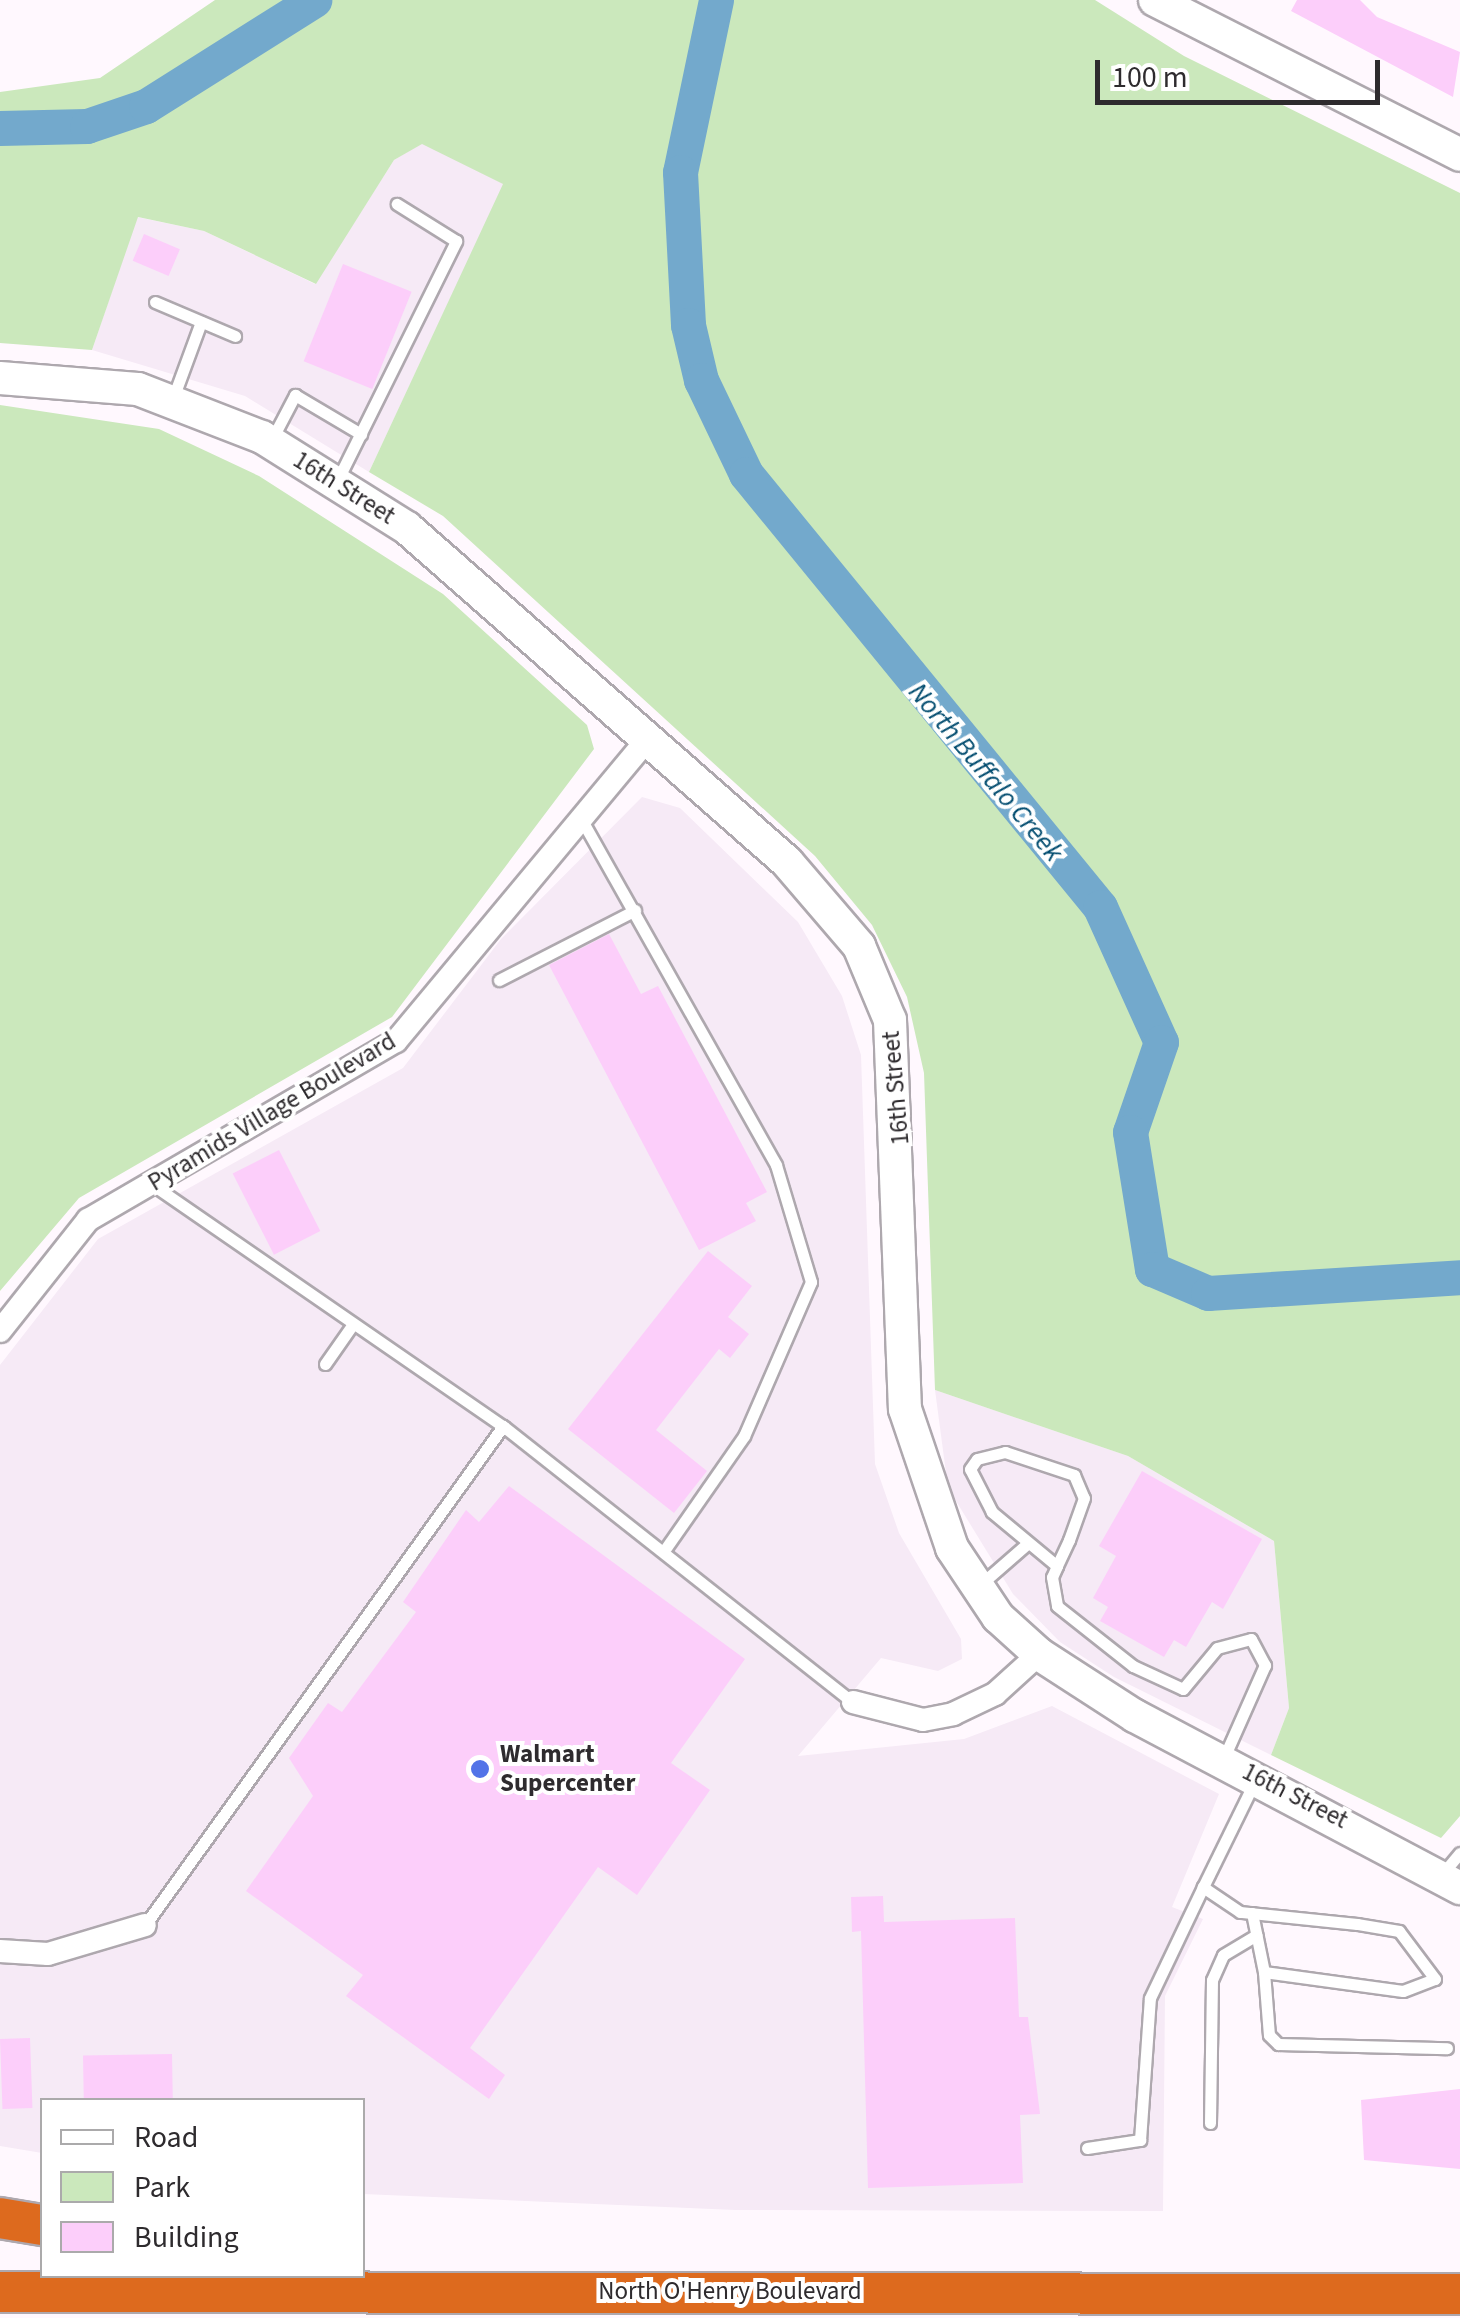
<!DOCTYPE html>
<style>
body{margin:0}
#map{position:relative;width:1460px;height:2318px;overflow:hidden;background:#fff8fe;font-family:"Source Sans 3",sans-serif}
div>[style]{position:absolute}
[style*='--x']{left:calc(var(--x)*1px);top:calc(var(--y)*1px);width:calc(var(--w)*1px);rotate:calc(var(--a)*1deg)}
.built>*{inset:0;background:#f6eaf6}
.green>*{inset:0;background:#cbe8bc}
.river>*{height:35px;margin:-17.5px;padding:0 17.5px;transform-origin:17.5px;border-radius:17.5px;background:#73a9cc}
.building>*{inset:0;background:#fccefa;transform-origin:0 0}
.roads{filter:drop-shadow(2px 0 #aea8ae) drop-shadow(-2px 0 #aea8ae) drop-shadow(0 2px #aea8ae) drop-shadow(0 -2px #aea8ae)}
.lane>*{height:11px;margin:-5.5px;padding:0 5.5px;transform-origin:5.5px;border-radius:5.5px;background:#fff}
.street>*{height:22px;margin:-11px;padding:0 11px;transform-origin:11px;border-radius:11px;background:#fff}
.secondary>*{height:32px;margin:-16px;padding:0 16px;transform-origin:16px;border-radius:16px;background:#fff}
.highway>*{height:40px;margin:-20px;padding:0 20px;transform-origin:20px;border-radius:20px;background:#dd6a1e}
.dots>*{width:28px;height:28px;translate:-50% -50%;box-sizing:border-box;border:5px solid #fff;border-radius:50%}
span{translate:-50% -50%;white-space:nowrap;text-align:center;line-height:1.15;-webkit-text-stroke:8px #fff;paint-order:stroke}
.street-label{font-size:25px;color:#2e2b2e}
.poi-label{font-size:25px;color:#2e2b2e;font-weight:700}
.left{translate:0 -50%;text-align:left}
.water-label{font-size:28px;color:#024c6f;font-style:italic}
.legend{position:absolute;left:40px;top:2098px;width:325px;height:180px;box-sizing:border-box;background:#fff;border:2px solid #abaaab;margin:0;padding:12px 18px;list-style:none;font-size:30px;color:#2e2b2e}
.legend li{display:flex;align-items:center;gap:20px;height:50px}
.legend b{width:50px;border:2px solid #abaaab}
.scale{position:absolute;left:1095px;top:60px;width:285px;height:45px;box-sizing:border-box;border:5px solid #2e2b2e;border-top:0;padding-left:12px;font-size:30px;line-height:35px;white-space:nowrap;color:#2e2b2e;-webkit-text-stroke:8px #fff;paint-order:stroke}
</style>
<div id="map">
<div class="built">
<i style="clip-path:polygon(422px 143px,504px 184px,369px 472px,245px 396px,92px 350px,137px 217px,204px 231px,315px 284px,394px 160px)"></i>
<i style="clip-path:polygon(642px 797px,680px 808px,798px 922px,842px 996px,861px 1055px,875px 1464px,899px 1533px,961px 1639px,962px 1659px,938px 1671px,881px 1658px,798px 1756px,964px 1739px,1052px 1706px,1219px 1794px,1172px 1907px,1203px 1919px,1165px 1996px,1163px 2211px,735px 2210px,363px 2194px,362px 2100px,42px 2100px,42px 2153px,0 2146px,0 1365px,98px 1239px,403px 1068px,501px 939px)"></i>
<i style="clip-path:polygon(935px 1390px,1128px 1456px,1274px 1541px,1289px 1708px,1271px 1755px,1114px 1677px,1060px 1642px,1013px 1594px,948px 1488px)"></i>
</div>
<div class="green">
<i style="clip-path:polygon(215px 0,1095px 0,1184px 56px,1460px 193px,1460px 1816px,1441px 1838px,1271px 1755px,1289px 1708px,1274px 1541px,1128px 1456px,935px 1390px,924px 1073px,907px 997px,872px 925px,815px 856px,443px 516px,369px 472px,503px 184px,422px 144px,394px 160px,316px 284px,204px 231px,138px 217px,92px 350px,0 343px,0 92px,100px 78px)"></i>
<i style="clip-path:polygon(0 405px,159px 429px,259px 476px,443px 594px,587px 725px,594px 749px,392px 1017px,79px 1198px,0 1291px)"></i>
</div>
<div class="river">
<i style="--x:716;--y:0;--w:176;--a:101.8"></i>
<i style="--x:680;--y:172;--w:153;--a:87"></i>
<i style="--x:688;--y:325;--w:57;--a:76.7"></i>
<i style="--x:701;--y:380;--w:104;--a:64.4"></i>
<i style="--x:746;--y:474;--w:559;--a:50.73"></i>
<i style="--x:1100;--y:907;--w:148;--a:65.7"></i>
<i style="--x:1161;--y:1042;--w:95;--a:109"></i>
<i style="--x:1130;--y:1132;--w:139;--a:80.9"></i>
<i style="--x:1152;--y:1269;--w:61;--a:23.2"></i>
<i style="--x:1208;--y:1293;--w:253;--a:-3.6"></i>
<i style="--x:0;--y:128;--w:87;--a:-1.3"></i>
<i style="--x:87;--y:126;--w:62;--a:-18.7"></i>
<i style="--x:146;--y:106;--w:199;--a:-32.2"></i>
</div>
<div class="building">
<i style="clip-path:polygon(1297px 0,1360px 0,1377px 17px,1460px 52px,1453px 97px,1291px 11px)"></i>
<i style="left:144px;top:234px;width:39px;height:29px;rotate:23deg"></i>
<i style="left:343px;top:264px;width:74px;height:105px;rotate:22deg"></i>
<i style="clip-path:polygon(609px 934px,641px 994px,658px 986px,767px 1192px,746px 1203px,756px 1221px,699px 1250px,549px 965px)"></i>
<i style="left:279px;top:1150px;width:91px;height:52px;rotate:63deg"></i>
<i style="clip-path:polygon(708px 1251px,752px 1286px,728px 1317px,749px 1334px,730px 1358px,719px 1349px,656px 1430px,707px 1471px,674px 1513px,568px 1429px)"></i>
<i style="clip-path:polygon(1142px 1471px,1262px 1539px,1223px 1609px,1212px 1602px,1186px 1647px,1174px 1640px,1164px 1657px,1100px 1621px,1108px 1607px,1093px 1598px,1116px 1556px,1099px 1546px)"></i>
<i style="clip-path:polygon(509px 1486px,745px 1659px,671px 1763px,710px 1790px,637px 1895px,598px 1867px,470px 2048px,505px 2075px,489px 2099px,346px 1996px,363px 1975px,246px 1891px,313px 1796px,289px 1758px,328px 1703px,342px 1712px,416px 1612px,403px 1602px,466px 1510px,479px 1522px)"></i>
<i style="clip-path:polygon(883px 1896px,884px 1922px,1015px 1918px,1019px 2017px,1028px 2017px,1040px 2114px,1020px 2115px,1023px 2183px,868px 2188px,861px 1931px,852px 1932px,851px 1897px)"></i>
<i style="left:30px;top:2038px;width:70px;height:30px;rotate:88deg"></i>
<i style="left:172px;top:2054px;width:46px;height:89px;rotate:89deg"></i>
<i style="clip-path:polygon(1460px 2089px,1460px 2169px,1364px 2160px,1361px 2100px)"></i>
</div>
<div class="roads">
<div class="lane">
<i style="--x:155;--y:302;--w:87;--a:23"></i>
<i style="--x:173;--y:398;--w:81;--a:-69.8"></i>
<i style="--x:272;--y:439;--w:50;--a:-62.4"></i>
<i style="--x:295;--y:395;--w:77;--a:30.6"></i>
<i style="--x:338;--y:479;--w:266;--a:-63.6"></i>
<i style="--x:456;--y:241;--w:70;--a:-147.9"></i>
<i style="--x:584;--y:824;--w:391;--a:60.6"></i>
<i style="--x:776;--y:1165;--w:122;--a:73.3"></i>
<i style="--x:811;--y:1282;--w:168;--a:113.5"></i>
<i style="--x:744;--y:1436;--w:136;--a:124.9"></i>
<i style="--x:499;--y:980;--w:153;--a:-27.2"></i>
<i style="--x:153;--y:1185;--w:425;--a:34.6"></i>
<i style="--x:503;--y:1426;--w:446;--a:38.3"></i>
<i style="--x:325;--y:1364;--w:49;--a:-55"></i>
<i style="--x:1057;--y:1566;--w:85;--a:-140.3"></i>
<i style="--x:992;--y:1512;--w:48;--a:-117.1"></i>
<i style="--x:970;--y:1469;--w:12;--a:-55"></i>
<i style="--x:977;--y:1459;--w:29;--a:-14"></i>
<i style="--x:1005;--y:1452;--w:73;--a:18.4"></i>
<i style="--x:1074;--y:1475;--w:25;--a:67"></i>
<i style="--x:1084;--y:1498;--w:45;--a:109.7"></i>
<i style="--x:1069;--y:1540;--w:29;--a:115"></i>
<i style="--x:1057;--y:1566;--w:12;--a:114"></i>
<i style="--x:1052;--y:1577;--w:29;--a:80"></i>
<i style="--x:1057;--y:1606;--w:97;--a:38.3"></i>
<i style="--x:1133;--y:1666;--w:55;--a:24.7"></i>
<i style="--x:1183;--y:1689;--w:53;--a:-50.3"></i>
<i style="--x:1217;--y:1648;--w:35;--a:-15"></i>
<i style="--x:1251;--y:1639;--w:30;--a:62"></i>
<i style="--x:1265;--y:1665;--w:104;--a:113.9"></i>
<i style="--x:981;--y:1584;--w:62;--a:-41.1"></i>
<i style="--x:1443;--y:1873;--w:26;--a:-50"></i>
<i style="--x:1252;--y:1913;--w:60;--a:78.5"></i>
<i style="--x:1264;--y:1972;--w:140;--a:7.8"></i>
<i style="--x:1403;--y:1991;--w:34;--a:-21"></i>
<i style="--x:1435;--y:1979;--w:60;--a:-126.9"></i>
<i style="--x:1399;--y:1931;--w:43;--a:-170.5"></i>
<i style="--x:1357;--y:1924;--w:118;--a:-174.1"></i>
<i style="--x:1240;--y:1912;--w:45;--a:-146"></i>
<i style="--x:1203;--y:1887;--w:118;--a:-63.9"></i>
<i style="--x:145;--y:1925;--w:614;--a:-54.34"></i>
<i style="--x:1264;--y:1972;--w:63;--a:85.5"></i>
<i style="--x:1269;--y:2035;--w:13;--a:45"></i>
<i style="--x:1278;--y:2044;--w:169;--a:1.4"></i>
<i style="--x:1210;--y:2123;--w:143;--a:-89.2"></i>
<i style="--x:1212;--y:1980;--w:27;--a:-66"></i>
<i style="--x:1223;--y:1955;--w:39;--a:-31"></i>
<i style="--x:1087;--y:2148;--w:54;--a:-8.6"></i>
<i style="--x:1140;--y:2140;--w:142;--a:-86"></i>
<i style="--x:1150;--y:1998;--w:123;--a:-64.5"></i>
</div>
<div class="street">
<i style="--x:0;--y:1331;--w:142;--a:-51.6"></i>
<i style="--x:88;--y:1220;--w:356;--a:-30.2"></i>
<i style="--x:396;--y:1041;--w:393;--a:-50.2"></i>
<i style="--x:853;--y:1702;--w:72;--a:14.4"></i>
<i style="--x:923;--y:1720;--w:31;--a:-11"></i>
<i style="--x:953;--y:1714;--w:47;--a:-25.5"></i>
<i style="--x:995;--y:1694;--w:59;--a:-42.3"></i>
<i style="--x:0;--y:1951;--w:48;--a:3.6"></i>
<i style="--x:48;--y:1954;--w:101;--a:-16.6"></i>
</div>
<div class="secondary">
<i style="--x:1155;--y:0;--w:342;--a:26.9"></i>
<i style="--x:0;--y:378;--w:138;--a:4.6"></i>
<i style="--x:138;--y:389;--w:133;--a:21.2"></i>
<i style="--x:262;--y:437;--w:171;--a:32.1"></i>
<i style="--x:407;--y:528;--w:506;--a:41.31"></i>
<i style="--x:787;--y:862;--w:111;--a:49.4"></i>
<i style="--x:859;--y:946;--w:80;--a:67.3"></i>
<i style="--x:890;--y:1020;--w:389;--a:87.8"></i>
<i style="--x:905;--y:1409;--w:147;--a:71.3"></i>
<i style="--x:952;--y:1548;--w:83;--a:56.3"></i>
<i style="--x:998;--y:1617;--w:55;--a:42.1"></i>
<i style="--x:1039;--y:1654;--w:114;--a:32.9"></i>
<i style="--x:1135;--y:1716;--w:368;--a:27.9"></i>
</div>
<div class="highway">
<i style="--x:0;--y:2218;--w:43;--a:9.5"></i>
<i style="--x:0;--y:2292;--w:1460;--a:0.08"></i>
</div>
</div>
<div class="dots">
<i style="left:480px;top:1769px;background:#5273e8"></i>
</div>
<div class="street-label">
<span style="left:344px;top:488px;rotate:32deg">16th Street</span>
<span style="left:896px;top:1088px;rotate:-95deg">16th Street</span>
<span style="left:272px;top:1112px;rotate:-31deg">Pyramids Village Boulevard</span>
<span style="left:1295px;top:1796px;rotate:27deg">16th Street</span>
<span style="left:730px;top:2291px">North O'Henry Boulevard</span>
</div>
<div class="poi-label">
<span class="left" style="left:500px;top:1769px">Walmart<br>Supercenter</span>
</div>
<div class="water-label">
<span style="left:986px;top:772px;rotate:50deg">North Buffalo Creek</span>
</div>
<ul class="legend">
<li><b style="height:12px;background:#fff"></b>Road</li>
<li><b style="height:28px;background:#cbe8bc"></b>Park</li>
<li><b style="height:28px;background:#fccefa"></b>Building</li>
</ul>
<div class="scale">100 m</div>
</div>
